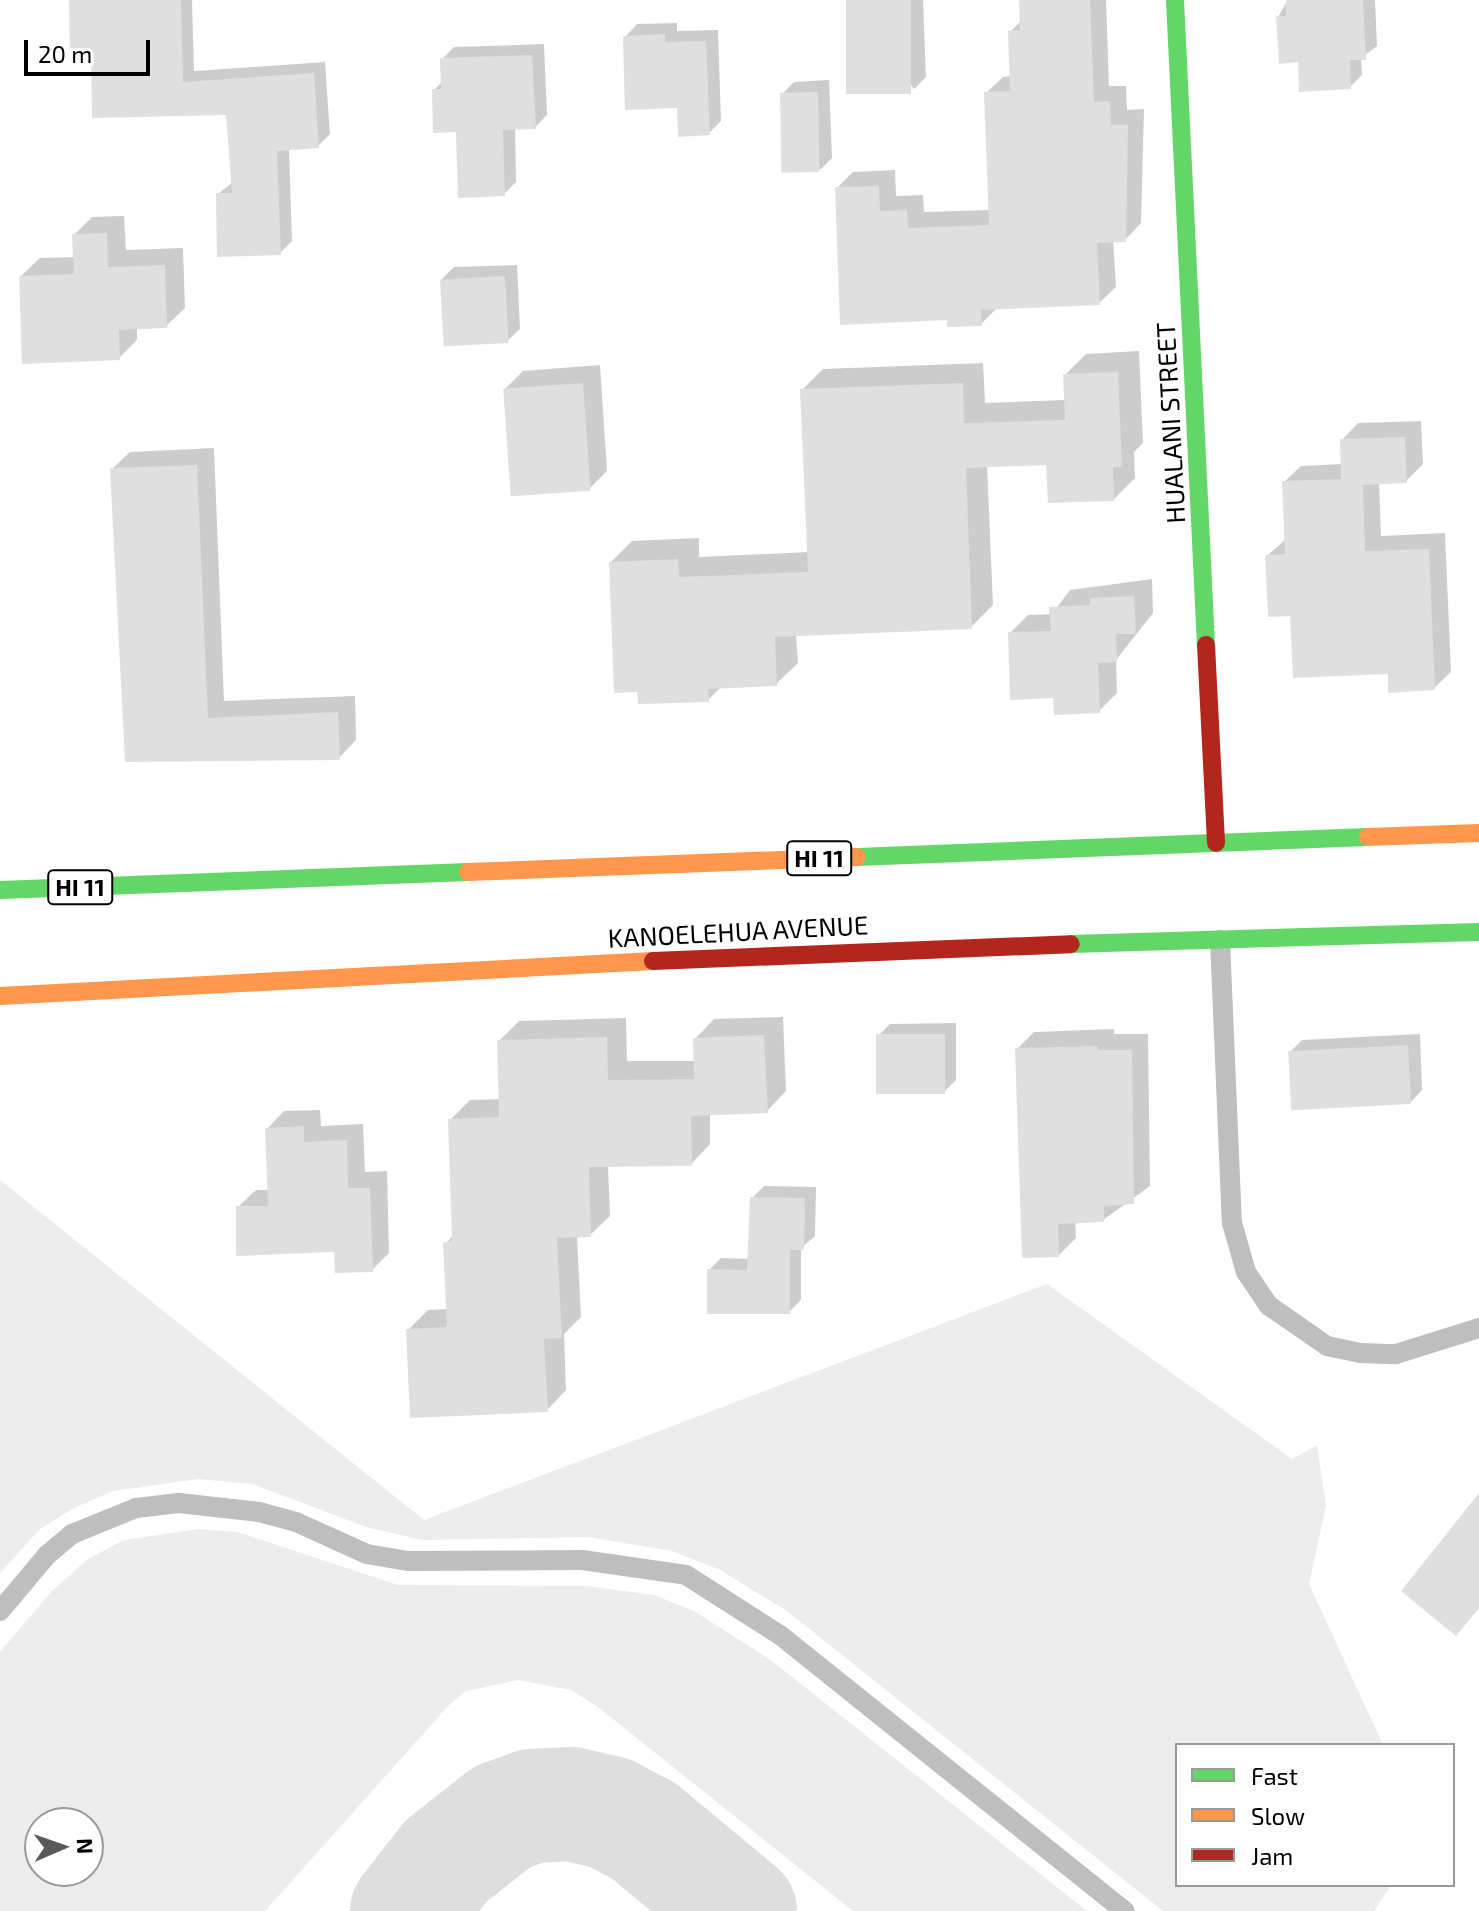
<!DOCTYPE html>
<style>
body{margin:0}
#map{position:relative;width:1479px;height:1911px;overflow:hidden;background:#fff;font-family:"Exo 2",sans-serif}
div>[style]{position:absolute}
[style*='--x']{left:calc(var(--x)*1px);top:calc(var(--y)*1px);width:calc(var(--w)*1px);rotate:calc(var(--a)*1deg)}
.green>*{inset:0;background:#ececec}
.shadow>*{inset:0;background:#0003}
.taxiway>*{height:114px;margin:-57px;padding:0 57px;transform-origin:57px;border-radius:57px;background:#dedede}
.building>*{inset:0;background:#dfdfdf;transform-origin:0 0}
.lane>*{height:20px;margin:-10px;padding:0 10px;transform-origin:10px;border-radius:10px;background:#bebebe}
.fast>*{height:18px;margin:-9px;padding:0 9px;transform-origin:9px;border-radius:9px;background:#63d668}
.slow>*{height:18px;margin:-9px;padding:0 9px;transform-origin:9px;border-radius:9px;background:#ff974d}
.jam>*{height:18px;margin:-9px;padding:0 9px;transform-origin:9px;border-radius:9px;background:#b3261e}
span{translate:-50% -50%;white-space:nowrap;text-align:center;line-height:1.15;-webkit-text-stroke:6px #fff;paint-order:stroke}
.shield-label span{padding:2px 6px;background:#fff;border:2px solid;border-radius:6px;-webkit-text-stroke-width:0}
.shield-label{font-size:24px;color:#000;font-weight:700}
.street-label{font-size:26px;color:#000}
.legend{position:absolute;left:1175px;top:1743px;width:280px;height:144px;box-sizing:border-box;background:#fff;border:2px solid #999;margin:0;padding:10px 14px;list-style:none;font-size:24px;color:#000}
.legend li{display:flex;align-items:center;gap:16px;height:40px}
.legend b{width:40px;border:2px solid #999}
.north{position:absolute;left:24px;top:1807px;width:80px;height:80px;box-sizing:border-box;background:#fff;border:2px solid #999;border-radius:50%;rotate:88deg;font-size:22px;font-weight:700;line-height:32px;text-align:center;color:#000}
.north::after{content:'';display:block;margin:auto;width:28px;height:36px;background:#595959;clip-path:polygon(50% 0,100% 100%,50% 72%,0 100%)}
.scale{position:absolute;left:24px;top:40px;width:126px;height:36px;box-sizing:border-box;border:4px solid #000;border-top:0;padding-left:10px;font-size:24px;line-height:28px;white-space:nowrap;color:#000;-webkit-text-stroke:6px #fff;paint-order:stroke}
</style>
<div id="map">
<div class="green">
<i style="clip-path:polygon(0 1180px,424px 1520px,1047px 1284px,1292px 1459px,1317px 1445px,1326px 1506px,1309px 1584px,1383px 1745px,1177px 1745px,1177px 1885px,1391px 1885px,1374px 1911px,1163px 1911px,787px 1611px,720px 1570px,672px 1551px,588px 1537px,422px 1540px,366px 1527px,253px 1484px,198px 1479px,113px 1491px,74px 1508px,40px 1529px,0 1573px)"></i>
<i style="clip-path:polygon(evenodd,198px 1529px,237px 1532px,398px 1585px,586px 1586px,654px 1595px,694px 1611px,772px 1661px,1087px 1911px,853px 1911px,598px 1707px,571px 1690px,518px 1680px,466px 1691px,449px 1705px,265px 1911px,0 1911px,0 1652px,51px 1592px,88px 1559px,124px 1540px,198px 1529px,40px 1823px,88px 1823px,88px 1871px,40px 1871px,40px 1823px)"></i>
</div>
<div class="shadow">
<i style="clip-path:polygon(71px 0,192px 0,194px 71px,325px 62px,330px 134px,318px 146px,289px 148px,292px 241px,280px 253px,218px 194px,233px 182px,227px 113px,93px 55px)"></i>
<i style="clip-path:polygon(848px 0,923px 0,926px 77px,914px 89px)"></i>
<i style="clip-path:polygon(1021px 0,1106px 0,1109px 86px,1126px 86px,1127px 110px,1144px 109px,1141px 223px,1125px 240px,1113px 240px,1116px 287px,1099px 303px,997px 308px,981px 324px,949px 318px,837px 188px,853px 172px,895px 170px,896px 196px,923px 195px,924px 212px,990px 210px,986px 93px,1003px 77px,1012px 76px,1010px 32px,1022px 20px)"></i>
<i style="clip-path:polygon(1288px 0,1375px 0,1377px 46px,1361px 58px,1362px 75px,1350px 87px,1299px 60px,1278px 17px)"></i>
<i style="clip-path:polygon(677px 23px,677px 31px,718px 30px,721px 121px,709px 133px,679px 106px,625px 37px,637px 24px)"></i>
<i style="clip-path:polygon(544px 44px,547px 115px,535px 127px,515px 128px,516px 182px,504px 194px,434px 90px,443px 81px,442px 59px,454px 47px)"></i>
<i style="clip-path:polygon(829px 80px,832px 158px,820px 170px,782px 94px,794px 82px)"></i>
<i style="clip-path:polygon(124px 216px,126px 250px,183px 248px,185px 308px,166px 326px,137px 327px,137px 340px,119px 358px,21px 276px,40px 258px,75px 257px,74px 235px,92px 217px)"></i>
<i style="clip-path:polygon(517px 265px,520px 329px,507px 341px,442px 279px,454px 267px)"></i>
<i style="clip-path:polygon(1139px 351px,1143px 443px,1134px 452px,1135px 478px,1114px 499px,1048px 463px,987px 465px,993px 605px,971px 627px,796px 634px,798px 663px,776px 684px,721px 687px,708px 700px,611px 562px,632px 541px,699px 538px,699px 557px,809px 552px,802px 390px,823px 369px,983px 363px,985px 403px,1066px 400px,1065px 375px,1086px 354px)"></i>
<i style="clip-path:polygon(600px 365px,607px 471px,589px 489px,505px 389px,523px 371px)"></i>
<i style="clip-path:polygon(1421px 421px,1423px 464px,1406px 481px,1379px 482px,1381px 536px,1445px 533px,1451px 672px,1434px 688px,1390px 672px,1292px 614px,1267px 556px,1286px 539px,1284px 482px,1301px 466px,1343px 464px,1342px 440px,1358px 423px)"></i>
<i style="clip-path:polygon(214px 448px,224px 701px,355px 696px,356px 740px,339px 758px,127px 760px,112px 469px,130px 452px)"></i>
<i style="clip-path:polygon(1152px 579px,1153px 613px,1116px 660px,1117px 693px,1099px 711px,1055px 696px,1010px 633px,1028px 615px,1052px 614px,1070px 590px)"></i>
<i style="clip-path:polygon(783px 1017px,786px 1091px,767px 1111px,710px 1113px,710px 1144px,691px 1164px,608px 1165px,610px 1216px,590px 1235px,577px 1236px,581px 1317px,564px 1334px,566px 1390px,547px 1410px,408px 1330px,428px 1310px,448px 1309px,445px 1244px,454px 1235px,450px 1120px,470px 1100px,501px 1099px,499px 1041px,519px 1021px,626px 1018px,627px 1061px,695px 1061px,695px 1039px,714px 1019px)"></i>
<i style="clip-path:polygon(956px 1023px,956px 1080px,944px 1092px,878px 1036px,890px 1024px)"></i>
<i style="clip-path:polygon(1114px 1029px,1114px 1034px,1148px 1034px,1150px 1186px,1103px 1220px,1075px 1221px,1076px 1238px,1059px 1255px,1017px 1049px,1034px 1032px)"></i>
<i style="clip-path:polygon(1420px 1034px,1422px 1090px,1410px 1103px,1290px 1052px,1302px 1040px)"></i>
<i style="clip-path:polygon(320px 1110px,321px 1126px,363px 1124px,365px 1172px,387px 1171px,389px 1253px,372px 1270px,238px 1207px,256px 1190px,270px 1190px,267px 1129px,284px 1111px)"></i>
<i style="clip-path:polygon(764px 1186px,816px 1187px,815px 1236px,801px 1248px,801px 1300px,789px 1312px,709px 1270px,721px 1258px,750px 1259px,752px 1198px)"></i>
</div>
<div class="taxiway">
<i style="--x:407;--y:1911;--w:63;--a:-52"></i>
<i style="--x:446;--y:1861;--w:71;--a:-38.2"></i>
<i style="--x:502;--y:1817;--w:32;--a:-20"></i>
<i style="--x:532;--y:1806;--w:39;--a:-3"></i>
<i style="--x:571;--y:1804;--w:40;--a:13"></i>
<i style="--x:610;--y:1813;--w:38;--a:28"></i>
<i style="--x:644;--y:1831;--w:125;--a:39.8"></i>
</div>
<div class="building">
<i style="clip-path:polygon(69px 0,181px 0,183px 82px,314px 73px,319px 148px,277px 151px,281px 255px,217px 257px,216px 193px,232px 193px,226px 115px,92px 118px,91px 57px,70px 57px)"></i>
<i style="left:846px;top:0;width:65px;height:94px"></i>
<i style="clip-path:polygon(1019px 0,1090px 0,1094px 102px,1110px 101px,1111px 125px,1128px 125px,1126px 242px,1097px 243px,1100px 305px,981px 310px,982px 326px,947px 327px,947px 320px,840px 325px,835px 187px,879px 186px,880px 211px,907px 210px,908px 228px,989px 225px,984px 92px,1010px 91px,1008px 31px,1020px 30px)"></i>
<i style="clip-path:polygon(1286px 0,1363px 0,1366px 60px,1350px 60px,1351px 89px,1299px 92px,1298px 62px,1279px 64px,1276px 16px,1286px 16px)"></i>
<i style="clip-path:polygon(665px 34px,665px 42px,706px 41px,710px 135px,678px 137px,677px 108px,625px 110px,623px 36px)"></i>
<i style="clip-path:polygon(532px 55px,536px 129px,503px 130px,505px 196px,458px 198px,456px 132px,433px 133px,432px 89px,441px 89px,440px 58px)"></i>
<i style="left:818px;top:92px;width:80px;height:38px;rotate:89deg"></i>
<i style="clip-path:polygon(107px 233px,108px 267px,165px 265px,167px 328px,119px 330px,120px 360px,22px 364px,19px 276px,74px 274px,72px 234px)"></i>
<i style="left:505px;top:276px;width:67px;height:65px;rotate:87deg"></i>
<i style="clip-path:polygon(1118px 372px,1122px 467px,1113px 467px,1114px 501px,1048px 503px,1046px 465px,966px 468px,972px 629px,775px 637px,777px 686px,708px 689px,709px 702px,638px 704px,637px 692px,614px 693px,609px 562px,678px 559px,679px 577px,808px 572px,800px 389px,963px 383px,964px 423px,1065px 420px,1063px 374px)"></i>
<i style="left:583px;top:383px;width:108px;height:80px;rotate:86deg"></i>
<i style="clip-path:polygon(1405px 437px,1407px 483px,1363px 485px,1365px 551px,1429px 549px,1435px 690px,1388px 693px,1388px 674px,1293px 678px,1290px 616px,1268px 617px,1265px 555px,1285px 554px,1282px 481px,1341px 479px,1340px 439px)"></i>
<i style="clip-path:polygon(197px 465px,208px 718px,338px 712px,340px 760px,125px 762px,110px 468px)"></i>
<i style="clip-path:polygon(1134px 596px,1136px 634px,1116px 634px,1117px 662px,1098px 663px,1100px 713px,1054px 715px,1053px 698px,1010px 700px,1008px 632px,1051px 631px,1049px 607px,1090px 605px,1090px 598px)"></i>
<i style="left:945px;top:1034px;width:60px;height:69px;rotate:90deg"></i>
<i style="clip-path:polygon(764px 1035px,768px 1113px,691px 1116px,692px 1166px,589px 1167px,591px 1237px,557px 1238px,562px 1338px,544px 1339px,548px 1412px,410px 1418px,406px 1329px,447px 1327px,443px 1243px,452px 1241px,448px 1119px,499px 1117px,497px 1040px,607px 1037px,608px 1080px,694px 1079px,693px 1038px)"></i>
<i style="left:1408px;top:1045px;width:59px;height:120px;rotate:87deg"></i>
<i style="clip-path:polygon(1098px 1046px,1098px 1050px,1132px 1050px,1134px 1204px,1104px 1206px,1104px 1222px,1058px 1224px,1059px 1257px,1022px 1258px,1015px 1048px)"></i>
<i style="clip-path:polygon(304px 1126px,304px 1142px,347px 1140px,348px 1188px,370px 1188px,373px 1272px,335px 1273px,334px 1252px,236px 1256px,236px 1206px,268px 1206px,265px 1128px)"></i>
<i style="clip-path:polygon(750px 1197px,805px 1198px,804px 1250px,790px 1250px,790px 1314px,707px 1314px,707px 1269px,747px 1270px)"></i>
<i style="clip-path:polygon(1479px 1493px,1479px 1608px,1456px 1636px,1401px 1591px)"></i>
</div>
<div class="lane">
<i style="--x:1220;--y:940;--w:283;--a:87.6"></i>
<i style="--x:1232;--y:1223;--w:51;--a:74.1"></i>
<i style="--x:1246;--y:1272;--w:40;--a:56"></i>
<i style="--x:1268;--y:1305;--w:72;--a:34.8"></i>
<i style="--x:1327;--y:1346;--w:34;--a:12"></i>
<i style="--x:1360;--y:1353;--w:36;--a:2"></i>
<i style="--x:1396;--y:1354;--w:87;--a:-17.4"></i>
<i style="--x:0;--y:1611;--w:73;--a:-50"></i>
<i style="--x:47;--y:1555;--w:33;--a:-40"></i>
<i style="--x:72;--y:1534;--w:69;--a:-22.1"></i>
<i style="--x:136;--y:1508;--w:43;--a:-6.6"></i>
<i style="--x:179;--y:1503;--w:81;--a:6.4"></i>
<i style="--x:259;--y:1512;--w:38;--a:15"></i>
<i style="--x:296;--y:1522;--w:78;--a:24.3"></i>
<i style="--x:367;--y:1554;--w:42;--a:9.7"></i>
<i style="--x:408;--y:1561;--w:174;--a:-0.3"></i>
<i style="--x:582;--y:1560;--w:105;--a:8.2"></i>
<i style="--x:686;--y:1575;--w:112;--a:32.6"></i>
<i style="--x:780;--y:1635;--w:442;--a:38.7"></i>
</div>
<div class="fast">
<i style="--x:1175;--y:0;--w:646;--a:87.25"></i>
<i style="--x:857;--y:857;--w:511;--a:-2.24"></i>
<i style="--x:0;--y:890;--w:468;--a:-2.2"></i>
<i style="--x:1071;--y:944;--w:408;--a:-1.7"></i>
</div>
<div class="slow">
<i style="--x:1368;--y:837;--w:111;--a:-2.1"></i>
<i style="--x:468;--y:872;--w:389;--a:-2.2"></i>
<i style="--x:0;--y:996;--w:654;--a:-3.07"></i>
</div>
<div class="jam">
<i style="--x:1206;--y:645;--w:198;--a:87.1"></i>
<i style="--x:653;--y:961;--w:418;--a:-2.3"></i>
</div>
<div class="shield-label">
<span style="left:819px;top:858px">HI 11</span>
<span style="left:80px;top:887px">HI 11</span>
</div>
<div class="street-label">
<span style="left:1170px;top:423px;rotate:-93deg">HUALANI STREET</span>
<span style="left:738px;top:931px;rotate:-3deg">KANOELEHUA AVENUE</span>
</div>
<ul class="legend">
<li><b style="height:10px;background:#63d668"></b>Fast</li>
<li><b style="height:10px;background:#ff974d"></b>Slow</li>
<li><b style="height:10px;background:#b3261e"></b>Jam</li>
</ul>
<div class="north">N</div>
<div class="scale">20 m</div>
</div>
